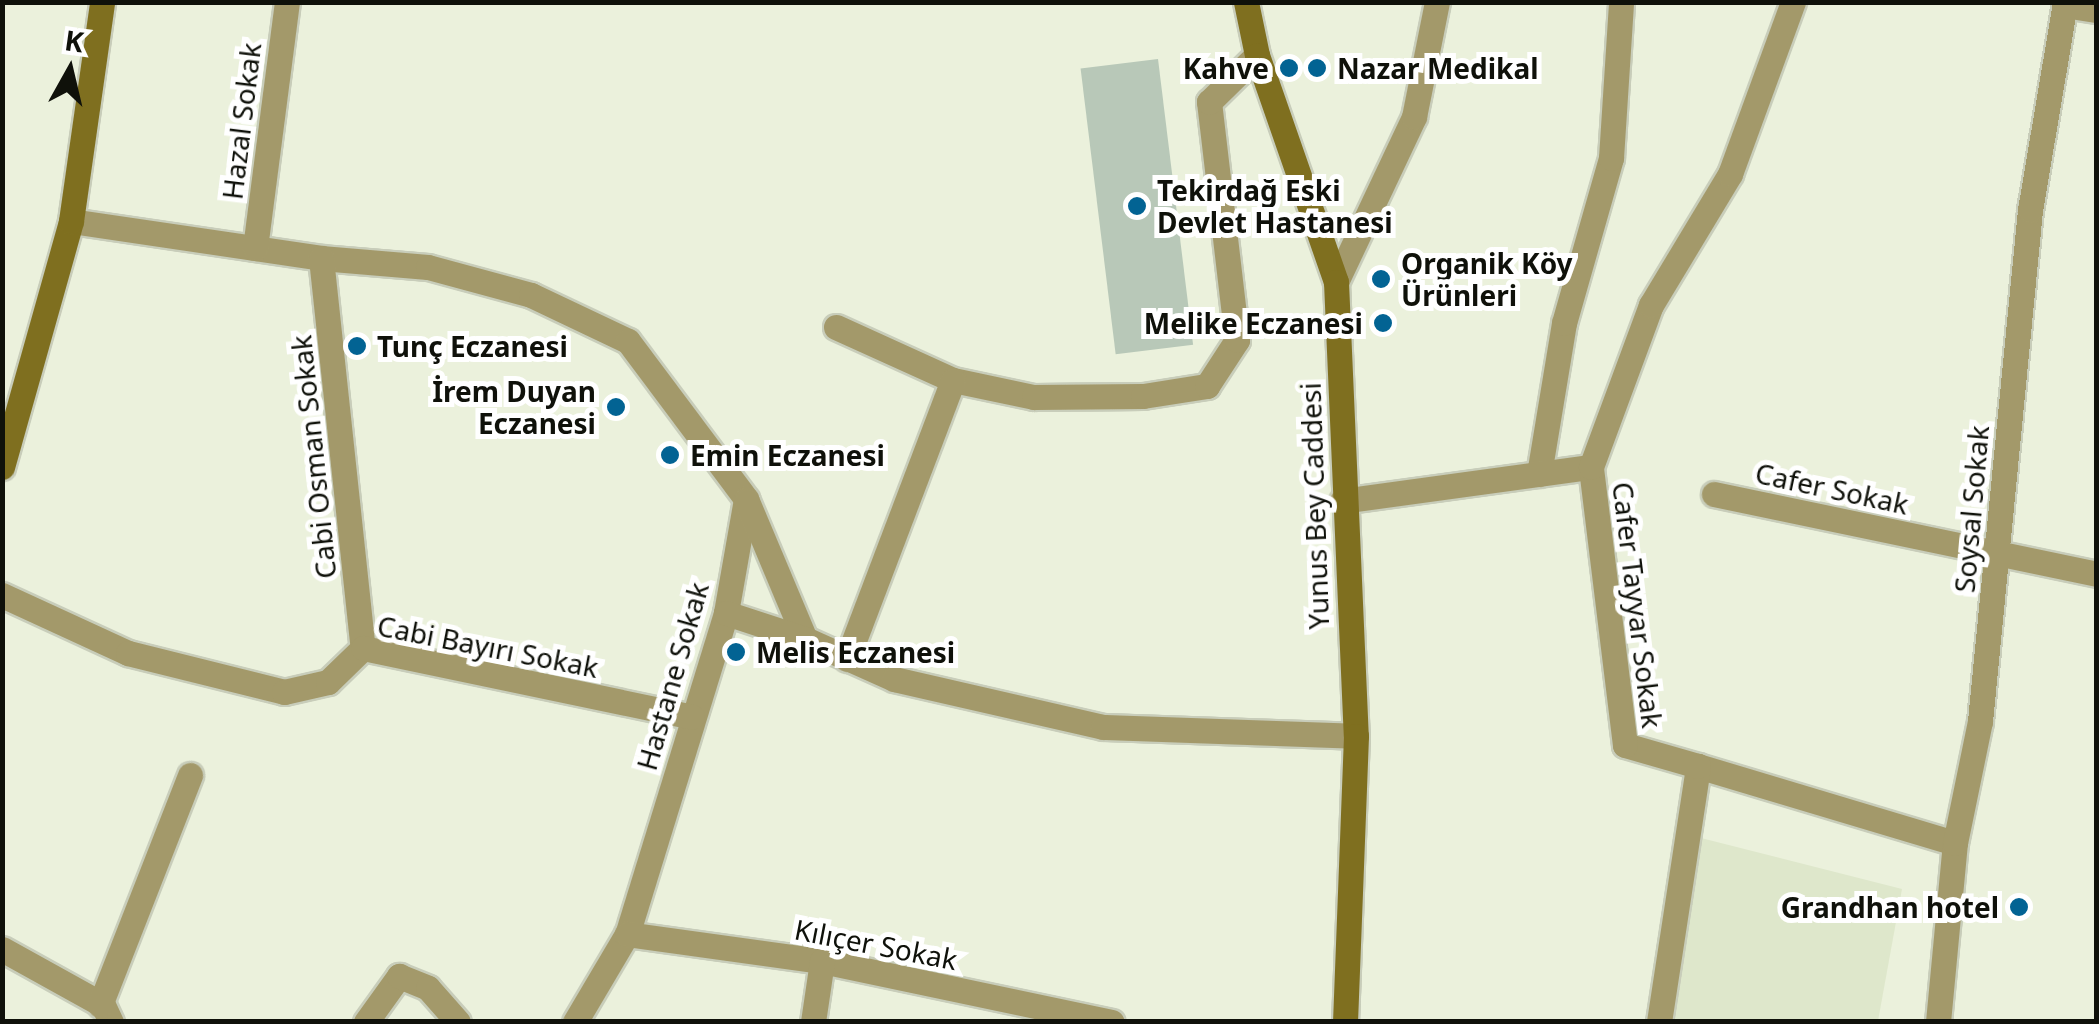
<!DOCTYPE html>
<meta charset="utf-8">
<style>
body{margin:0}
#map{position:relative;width:2099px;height:1024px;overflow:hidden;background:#ebf1dc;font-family:"Noto Sans",sans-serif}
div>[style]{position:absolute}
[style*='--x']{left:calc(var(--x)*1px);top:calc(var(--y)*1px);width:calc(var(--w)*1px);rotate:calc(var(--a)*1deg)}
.built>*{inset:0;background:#dee7cb}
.building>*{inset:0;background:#b8c8b8;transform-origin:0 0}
.roads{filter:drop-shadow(2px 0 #c8cdba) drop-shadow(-2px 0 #c8cdba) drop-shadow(0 2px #c8cdba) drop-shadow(0 -2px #c8cdba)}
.street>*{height:25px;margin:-12.5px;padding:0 12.5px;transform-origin:12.5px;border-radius:12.5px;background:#a3996a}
.secondary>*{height:25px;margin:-12.5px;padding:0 12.5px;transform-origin:12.5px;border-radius:12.5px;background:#7f6f1f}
.dots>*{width:28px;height:28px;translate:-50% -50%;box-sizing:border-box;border:5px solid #fff;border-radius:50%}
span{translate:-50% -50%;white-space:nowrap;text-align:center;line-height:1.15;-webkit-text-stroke:10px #fff;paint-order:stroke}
.poi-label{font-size:28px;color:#0f110a;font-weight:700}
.right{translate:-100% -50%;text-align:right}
.left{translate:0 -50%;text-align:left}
.street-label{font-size:28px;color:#0f110a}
.frame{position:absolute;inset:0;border:5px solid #0f110a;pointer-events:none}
.north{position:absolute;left:20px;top:20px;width:100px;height:100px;-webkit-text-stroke:8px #fff;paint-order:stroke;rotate:8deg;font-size:28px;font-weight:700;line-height:40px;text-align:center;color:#0f110a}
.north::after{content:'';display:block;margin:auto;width:35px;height:45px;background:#0f110a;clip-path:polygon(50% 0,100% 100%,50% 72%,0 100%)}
</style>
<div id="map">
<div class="built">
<i style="clip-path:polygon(1701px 838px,1902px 889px,1878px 1021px,1664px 1022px)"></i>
</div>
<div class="building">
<i style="left:1158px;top:59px;width:288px;height:78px;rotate:83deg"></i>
</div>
<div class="roads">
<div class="street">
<i style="--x:2065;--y:5;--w:31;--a:9"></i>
<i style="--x:71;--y:221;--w:253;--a:8.4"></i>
<i style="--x:321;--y:258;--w:107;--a:4.8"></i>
<i style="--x:428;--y:267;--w:107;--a:15.2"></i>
<i style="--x:531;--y:295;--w:107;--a:25.4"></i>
<i style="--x:628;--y:341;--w:197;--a:53.2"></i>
<i style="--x:746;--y:499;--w:116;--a:100"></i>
<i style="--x:726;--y:613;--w:336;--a:107.1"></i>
<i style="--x:627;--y:934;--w:102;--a:120.6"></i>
<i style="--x:255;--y:248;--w:248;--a:-82.6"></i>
<i style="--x:321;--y:258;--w:392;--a:83.9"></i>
<i style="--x:1336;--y:282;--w:183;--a:-64.7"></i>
<i style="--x:1414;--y:117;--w:117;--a:-78.7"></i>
<i style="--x:836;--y:327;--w:128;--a:24.4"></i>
<i style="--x:953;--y:380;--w:83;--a:11.9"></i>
<i style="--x:1034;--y:397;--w:109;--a:-0.5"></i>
<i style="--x:1143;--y:396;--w:65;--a:-8.9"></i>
<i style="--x:1207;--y:386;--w:55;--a:-56.9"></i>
<i style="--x:1237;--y:340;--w:240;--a:-96.7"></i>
<i style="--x:1209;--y:102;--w:67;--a:-44.4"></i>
<i style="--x:1539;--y:474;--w:153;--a:-80.6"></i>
<i style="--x:1564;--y:323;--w:172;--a:-74.1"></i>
<i style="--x:1611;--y:158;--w:156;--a:-86.3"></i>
<i style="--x:1714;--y:494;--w:390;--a:11.8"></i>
<i style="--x:747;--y:501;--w:150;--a:67.2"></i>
<i style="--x:805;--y:639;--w:98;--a:24.2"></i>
<i style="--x:894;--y:679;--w:214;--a:12.9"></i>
<i style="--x:1103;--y:727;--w:253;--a:2"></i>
<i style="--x:1342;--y:501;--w:251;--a:-7.8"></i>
<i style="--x:2;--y:595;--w:139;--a:24.7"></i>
<i style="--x:128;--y:653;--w:161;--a:14"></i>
<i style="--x:284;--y:692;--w:45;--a:-12.8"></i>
<i style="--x:328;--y:682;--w:49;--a:-44.2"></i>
<i style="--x:363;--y:648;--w:336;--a:11.8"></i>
<i style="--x:726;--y:613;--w:83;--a:18.2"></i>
<i style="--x:847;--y:659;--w:298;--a:-69.2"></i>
<i style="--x:1698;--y:766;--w:268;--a:16.7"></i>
<i style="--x:627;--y:934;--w:197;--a:7.9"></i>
<i style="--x:822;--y:961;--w:296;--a:11.9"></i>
<i style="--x:2;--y:949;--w:115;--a:29"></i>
<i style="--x:103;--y:1005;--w:19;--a:65"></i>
<i style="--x:100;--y:1005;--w:247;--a:-68.6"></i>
<i style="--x:366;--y:1022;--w:57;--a:-54.3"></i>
<i style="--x:399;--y:976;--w:31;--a:22"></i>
<i style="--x:428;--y:988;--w:45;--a:48.6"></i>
<i style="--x:813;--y:1022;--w:62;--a:-81.6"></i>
<i style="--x:1659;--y:1022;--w:259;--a:-81.3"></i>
<i style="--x:1698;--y:766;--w:76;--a:-164"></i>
<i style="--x:1625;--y:745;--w:280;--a:-97"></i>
<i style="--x:1591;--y:467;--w:173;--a:-69.7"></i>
<i style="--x:1651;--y:305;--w:153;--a:-58.9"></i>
<i style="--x:1730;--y:174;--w:183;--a:-69.9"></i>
<i style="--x:1938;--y:1022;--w:180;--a:-84.6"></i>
<i style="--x:1955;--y:843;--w:125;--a:-78.4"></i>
<i style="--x:1980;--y:721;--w:513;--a:-84.41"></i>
<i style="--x:2030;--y:210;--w:211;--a:-80.4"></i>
</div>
<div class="secondary">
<i style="--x:1246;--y:2;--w:54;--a:78.3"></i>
<i style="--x:1257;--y:55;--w:240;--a:70.8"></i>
<i style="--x:1336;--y:282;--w:454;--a:87.5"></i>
<i style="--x:1356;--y:736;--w:286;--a:92.2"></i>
<i style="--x:2;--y:467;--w:255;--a:-74.3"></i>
<i style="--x:71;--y:221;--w:221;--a:-81.9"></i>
</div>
</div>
<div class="dots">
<i style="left:1289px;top:68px;background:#026393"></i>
<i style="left:1317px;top:68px;background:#026393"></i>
<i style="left:1137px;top:206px;background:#026393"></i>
<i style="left:1381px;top:279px;background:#026393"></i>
<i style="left:1383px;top:323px;background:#026393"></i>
<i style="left:357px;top:346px;background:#026393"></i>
<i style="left:616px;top:407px;background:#026393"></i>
<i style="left:670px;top:455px;background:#026393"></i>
<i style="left:736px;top:652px;background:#026393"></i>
<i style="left:2019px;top:907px;background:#026393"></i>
</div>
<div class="poi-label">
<span class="right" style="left:1269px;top:68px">Kahve</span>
<span class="left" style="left:1337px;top:68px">Nazar Medikal</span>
<span class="left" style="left:1157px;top:206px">Tekirdağ Eski<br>Devlet Hastanesi</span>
<span class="left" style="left:1401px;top:279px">Organik Köy<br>Ürünleri</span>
<span class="right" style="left:1363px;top:323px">Melike Eczanesi</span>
<span class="left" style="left:377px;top:346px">Tunç Eczanesi</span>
<span class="right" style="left:596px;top:407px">İrem Duyan<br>Eczanesi</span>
<span class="left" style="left:690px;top:455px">Emin Eczanesi</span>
<span class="left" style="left:756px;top:652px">Melis Eczanesi</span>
<span class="right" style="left:1999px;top:907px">Grandhan hotel</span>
</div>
<div class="street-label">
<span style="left:241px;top:121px;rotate:-83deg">Hazal Sokak</span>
<span style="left:313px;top:457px;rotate:-96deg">Cabi Osman Sokak</span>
<span style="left:1832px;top:488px;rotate:12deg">Cafer Sokak</span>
<span style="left:1314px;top:506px;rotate:-92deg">Yunus Bey Caddesi</span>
<span style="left:1971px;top:509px;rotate:-85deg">Soysal Sokak</span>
<span style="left:1638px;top:605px;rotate:83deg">Cafer Tayyar Sokak</span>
<span style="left:488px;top:646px;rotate:11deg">Cabi Bayırı Sokak</span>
<span style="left:672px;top:676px;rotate:-74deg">Hastane Sokak</span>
<span style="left:876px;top:944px;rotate:11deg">Kılıçer Sokak</span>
</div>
<div class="frame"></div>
<div class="north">K</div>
</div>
